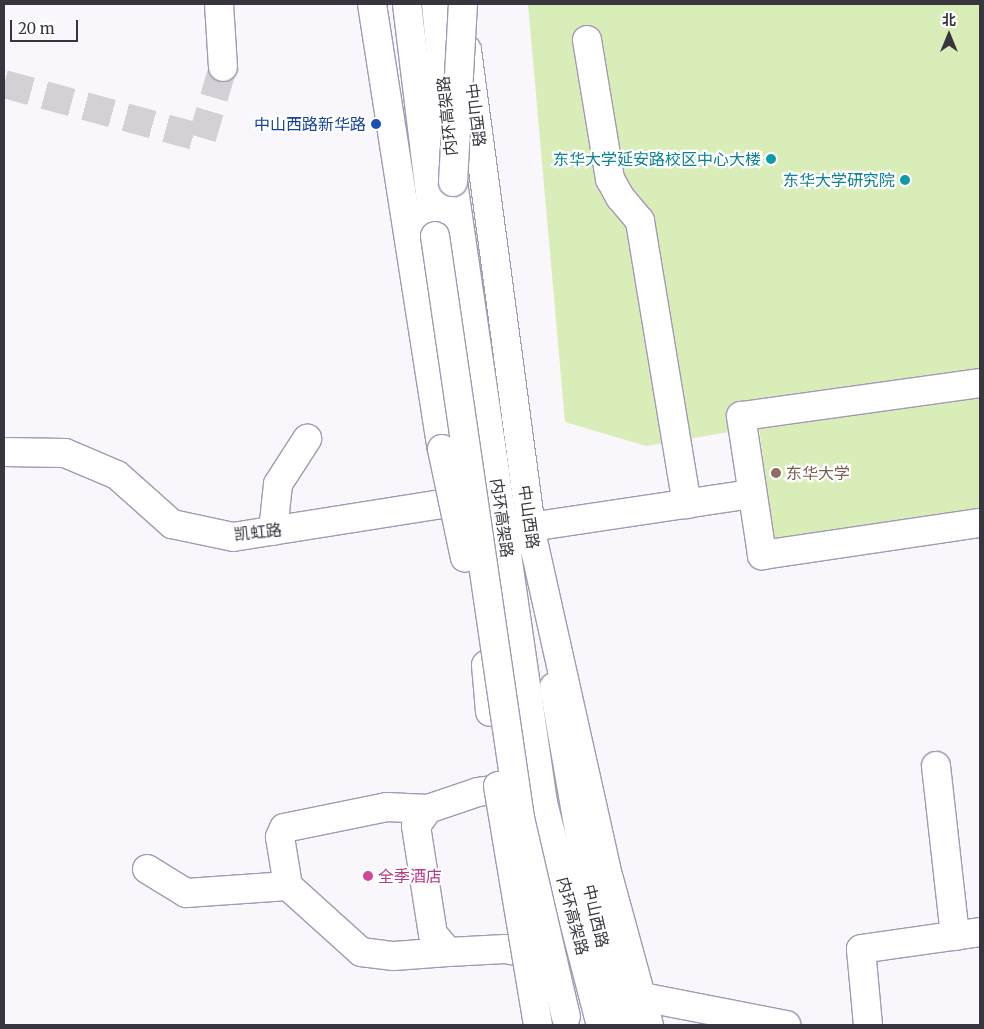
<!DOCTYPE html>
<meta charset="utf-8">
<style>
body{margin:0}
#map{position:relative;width:984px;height:1029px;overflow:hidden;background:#f9f7fc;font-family:Merriweather,"Noto Sans SC",serif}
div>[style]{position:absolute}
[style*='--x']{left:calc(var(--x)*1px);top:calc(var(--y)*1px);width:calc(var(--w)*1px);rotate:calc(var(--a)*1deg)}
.green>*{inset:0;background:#d9edb9}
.minor-tunnel>*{height:28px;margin-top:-14px;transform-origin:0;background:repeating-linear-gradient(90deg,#d3d0d6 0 28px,transparent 0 42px)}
.roads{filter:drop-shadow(1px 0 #a299b3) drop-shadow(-1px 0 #a299b3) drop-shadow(0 1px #a299b3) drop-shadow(0 -1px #a299b3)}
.minor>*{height:28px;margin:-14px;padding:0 14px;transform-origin:14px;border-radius:14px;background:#fff}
.major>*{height:28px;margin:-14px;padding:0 14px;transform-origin:14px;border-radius:14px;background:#fff}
.highway>*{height:28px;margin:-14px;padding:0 14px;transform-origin:14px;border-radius:14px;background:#fff}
.bridges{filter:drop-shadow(1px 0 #a299b3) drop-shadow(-1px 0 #a299b3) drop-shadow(0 1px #a299b3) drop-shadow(0 -1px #a299b3)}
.highway-bridge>*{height:28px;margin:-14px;padding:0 14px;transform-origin:14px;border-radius:14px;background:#fff}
.dots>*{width:14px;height:14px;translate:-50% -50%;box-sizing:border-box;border:2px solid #fff;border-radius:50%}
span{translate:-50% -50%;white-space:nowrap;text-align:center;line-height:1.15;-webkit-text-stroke:4.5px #fff;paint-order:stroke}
.street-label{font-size:16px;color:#39353f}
.transit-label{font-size:16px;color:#164399}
.right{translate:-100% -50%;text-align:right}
.culture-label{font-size:16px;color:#0d838f}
.education-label{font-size:16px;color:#785e54}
.left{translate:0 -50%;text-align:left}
.hotel-label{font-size:16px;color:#b23c85}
.frame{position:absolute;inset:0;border:5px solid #39353f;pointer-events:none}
.north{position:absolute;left:924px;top:10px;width:50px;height:50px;-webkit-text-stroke:4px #fff;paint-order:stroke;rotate:0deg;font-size:14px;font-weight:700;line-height:20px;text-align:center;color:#39353f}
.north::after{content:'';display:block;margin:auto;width:18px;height:22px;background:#39353f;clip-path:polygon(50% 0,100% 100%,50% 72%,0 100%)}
.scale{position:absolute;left:10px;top:20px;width:68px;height:22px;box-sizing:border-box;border:2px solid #39353f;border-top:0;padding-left:6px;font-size:15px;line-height:18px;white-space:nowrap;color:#39353f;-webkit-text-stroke:4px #fff;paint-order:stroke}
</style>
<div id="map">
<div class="green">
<i style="clip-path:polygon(528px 4px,980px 4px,980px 508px,773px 541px,759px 427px,646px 446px,565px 422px)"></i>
</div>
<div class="minor-tunnel">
<i style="--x:4;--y:84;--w:205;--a:15.3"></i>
<i style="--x:202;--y:138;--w:74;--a:-73.5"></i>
</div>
<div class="roads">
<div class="minor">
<i style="--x:219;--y:4;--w:63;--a:86.4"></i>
<i style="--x:587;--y:40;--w:141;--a:80.6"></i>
<i style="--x:610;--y:179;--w:21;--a:61"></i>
<i style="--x:620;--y:197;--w:31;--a:50"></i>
<i style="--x:640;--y:221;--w:287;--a:80.6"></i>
<i style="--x:980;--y:383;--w:241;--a:172.1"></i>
<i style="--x:741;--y:416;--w:141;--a:81.4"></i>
<i style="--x:762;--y:555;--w:220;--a:-8.4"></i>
<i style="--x:4;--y:452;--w:61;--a:0.9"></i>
<i style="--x:65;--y:453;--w:56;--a:22.9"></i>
<i style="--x:117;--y:475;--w:74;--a:41.7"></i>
<i style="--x:172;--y:524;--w:62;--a:12"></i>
<i style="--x:233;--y:537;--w:244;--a:-9"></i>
<i style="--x:530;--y:527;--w:224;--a:-8.5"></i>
<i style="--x:273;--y:531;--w:47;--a:-83.9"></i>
<i style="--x:278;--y:484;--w:54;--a:-57.2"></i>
<i style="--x:936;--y:766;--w:171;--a:83.6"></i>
<i style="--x:522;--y:786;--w:44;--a:172.2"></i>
<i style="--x:478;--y:792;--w:53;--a:161.2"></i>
<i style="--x:428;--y:809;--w:21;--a:125"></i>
<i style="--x:416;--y:826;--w:109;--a:81.1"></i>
<i style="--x:433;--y:934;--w:23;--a:50"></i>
<i style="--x:448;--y:952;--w:57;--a:-3"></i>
<i style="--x:505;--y:949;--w:44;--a:10.5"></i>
<i style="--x:428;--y:809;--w:41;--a:-177.2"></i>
<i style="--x:387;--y:807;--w:105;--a:168.5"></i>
<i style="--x:284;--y:828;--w:10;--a:114"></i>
<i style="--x:280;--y:837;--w:50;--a:80.7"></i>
<i style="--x:288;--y:886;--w:98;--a:42.1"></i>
<i style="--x:361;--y:952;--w:33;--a:7"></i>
<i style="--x:394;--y:956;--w:54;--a:-4.2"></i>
<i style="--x:147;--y:869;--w:46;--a:31.6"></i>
<i style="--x:186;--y:893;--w:102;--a:-3.9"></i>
<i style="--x:642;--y:997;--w:147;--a:11"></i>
<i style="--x:868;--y:1025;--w:76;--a:-95.3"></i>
<i style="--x:861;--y:949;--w:120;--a:-8.1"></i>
</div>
<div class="major">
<i style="--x:467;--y:50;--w:504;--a:82.37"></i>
<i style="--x:554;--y:687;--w:215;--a:80.1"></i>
<i style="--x:591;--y:899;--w:130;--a:75.7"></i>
</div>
<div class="highway">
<i style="--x:372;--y:4;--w:450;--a:81.1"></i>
<i style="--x:407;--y:4;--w:234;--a:83.1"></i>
<i style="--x:436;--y:4;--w:179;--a:84.5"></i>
<i style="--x:453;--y:182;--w:627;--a:81.75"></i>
<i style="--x:543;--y:803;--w:229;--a:75.4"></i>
<i style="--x:530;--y:527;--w:361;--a:77.4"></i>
<i style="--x:609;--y:879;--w:151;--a:74.7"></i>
<i style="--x:486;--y:665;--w:47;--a:85.1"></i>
</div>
</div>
<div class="bridges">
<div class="highway-bridge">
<i style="--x:453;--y:182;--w:178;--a:-86.8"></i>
<i style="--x:435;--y:236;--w:588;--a:81.69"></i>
<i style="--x:520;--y:818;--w:204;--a:77"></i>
<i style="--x:442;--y:449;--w:111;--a:78.1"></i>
<i style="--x:498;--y:786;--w:242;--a:80.5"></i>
</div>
</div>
<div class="dots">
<i style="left:376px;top:124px;background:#1a4fb4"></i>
<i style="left:771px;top:159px;background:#0f9aa8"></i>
<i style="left:905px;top:180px;background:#0f9aa8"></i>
<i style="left:776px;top:473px;background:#8d6e63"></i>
<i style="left:368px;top:876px;background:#d1479c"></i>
</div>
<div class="street-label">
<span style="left:476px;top:115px;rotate:83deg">中山西路</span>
<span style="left:447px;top:116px;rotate:-96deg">内环高架路</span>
<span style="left:529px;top:517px;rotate:82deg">中山西路</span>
<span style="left:502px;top:518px;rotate:82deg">内环高架路</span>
<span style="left:258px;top:532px;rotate:-6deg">凯虹路</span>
<span style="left:573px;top:916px;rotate:75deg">内环高架路</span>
<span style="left:596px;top:916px;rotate:77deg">中山西路</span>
</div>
<div class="transit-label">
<span class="right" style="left:366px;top:124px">中山西路新华路</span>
</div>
<div class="culture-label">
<span class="right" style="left:761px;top:159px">东华大学延安路校区中心大楼</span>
<span class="right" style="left:895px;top:180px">东华大学研究院</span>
</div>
<div class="education-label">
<span class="left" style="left:786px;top:473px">东华大学</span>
</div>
<div class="hotel-label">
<span class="left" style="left:378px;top:876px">全季酒店</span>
</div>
<div class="frame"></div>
<div class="north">北</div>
<div class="scale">20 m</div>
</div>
